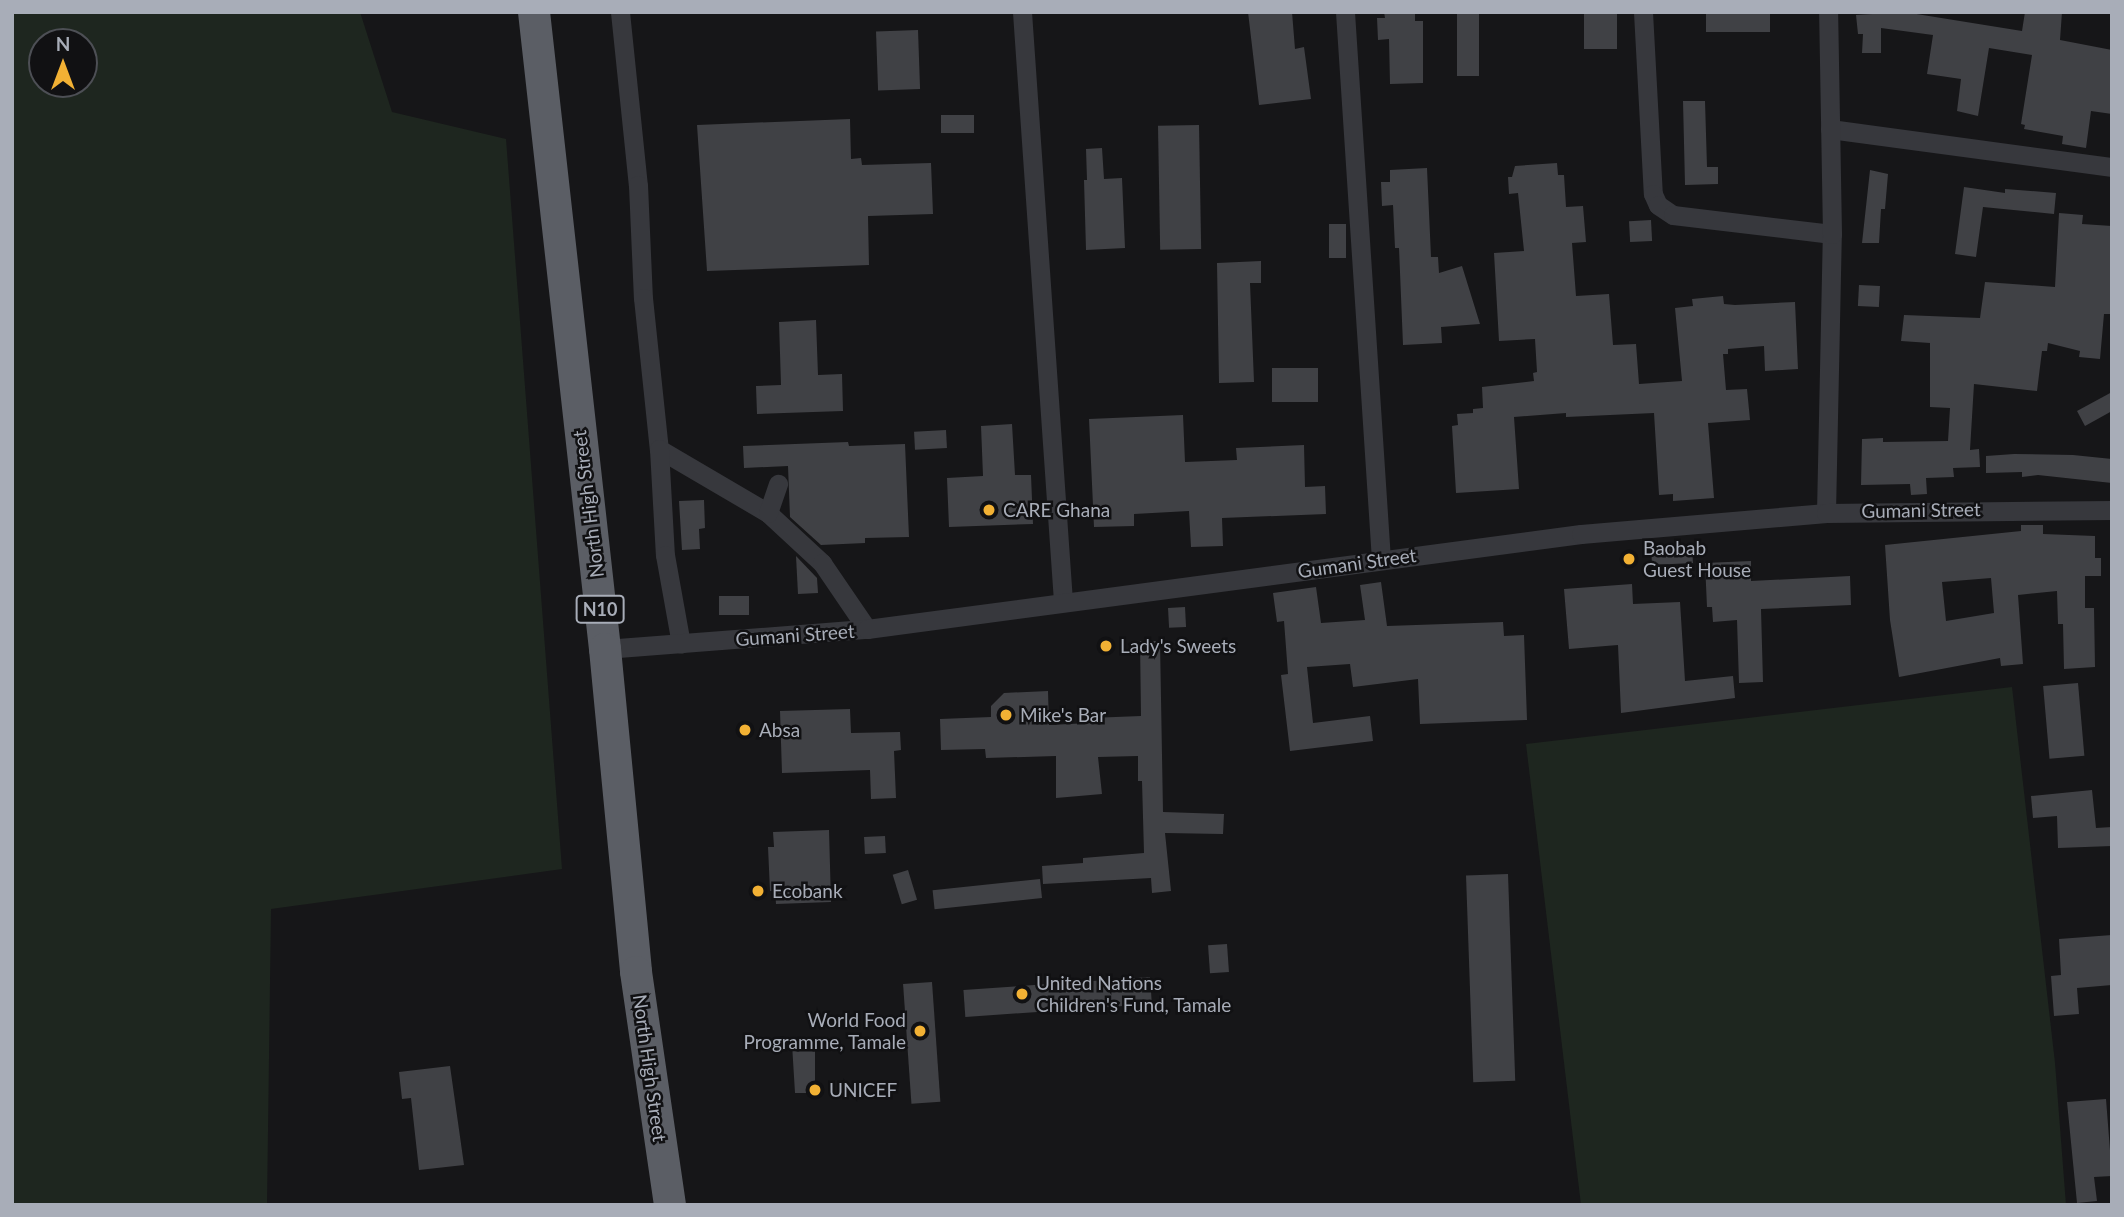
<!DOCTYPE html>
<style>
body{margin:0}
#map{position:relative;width:2124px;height:1217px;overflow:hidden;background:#161618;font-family:Lato,sans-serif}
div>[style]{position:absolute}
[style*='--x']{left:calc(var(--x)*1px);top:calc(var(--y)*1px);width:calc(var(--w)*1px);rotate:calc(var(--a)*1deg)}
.green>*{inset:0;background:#1e261f}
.building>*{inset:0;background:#404145;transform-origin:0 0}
.minor>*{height:19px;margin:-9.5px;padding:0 9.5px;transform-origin:9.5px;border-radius:9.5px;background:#37383d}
.trunk>*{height:32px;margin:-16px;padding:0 16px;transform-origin:16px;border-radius:16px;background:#5b5e65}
.dots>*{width:19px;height:19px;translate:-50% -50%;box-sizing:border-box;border:4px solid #111113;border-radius:50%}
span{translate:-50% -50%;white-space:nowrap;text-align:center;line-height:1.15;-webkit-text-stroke:5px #111113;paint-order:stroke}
.shield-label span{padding:2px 5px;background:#111113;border:2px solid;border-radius:5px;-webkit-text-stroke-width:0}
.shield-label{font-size:18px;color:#a8adb8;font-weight:700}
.street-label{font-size:19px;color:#a8adb8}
.poi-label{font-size:19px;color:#a8adb8}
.left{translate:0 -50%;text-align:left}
.right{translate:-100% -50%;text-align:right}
.frame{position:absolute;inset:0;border:14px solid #a8adb8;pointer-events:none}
.north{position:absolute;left:28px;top:28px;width:70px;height:70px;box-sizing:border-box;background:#111113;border:2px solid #4d4f55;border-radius:50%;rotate:0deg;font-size:19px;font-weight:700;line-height:28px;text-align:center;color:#a8adb8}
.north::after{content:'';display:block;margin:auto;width:24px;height:32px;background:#f2b134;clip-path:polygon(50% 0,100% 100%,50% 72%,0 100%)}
</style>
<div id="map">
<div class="green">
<i style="clip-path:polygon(evenodd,12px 12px,360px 12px,392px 112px,506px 139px,562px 869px,271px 909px,267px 1205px,12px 1205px,12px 12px,42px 42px,84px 42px,84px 84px,42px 84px,42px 42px)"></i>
<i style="clip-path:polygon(2012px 687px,2055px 1063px,2066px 1205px,1581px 1205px,1526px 744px)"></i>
</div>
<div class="building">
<i style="clip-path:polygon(1248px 12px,1292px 12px,1295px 49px,1304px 47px,1311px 99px,1259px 105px)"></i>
<i style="clip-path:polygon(1384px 12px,1415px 12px,1415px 21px,1423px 21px,1423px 83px,1390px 84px,1389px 39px,1378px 40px,1377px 18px,1385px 18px)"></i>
<i style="left:1457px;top:12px;width:22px;height:64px"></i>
<i style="left:1584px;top:12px;width:33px;height:37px"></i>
<i style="left:1706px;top:12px;width:64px;height:20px"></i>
<i style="clip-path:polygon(1904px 12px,2022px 31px,2025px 12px,2062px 12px,2060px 40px,2112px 50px,2112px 114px,2091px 111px,2086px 148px,2062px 144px,2063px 136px,2024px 129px,2025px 125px,2021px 124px,2032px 55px,1989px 48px,1978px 116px,1957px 111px,1961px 79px,1927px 74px,1933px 35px,1881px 28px,1881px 53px,1862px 53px,1863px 34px,1858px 34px,1856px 15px)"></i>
<i style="left:918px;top:30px;width:59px;height:42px;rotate:88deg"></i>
<i style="clip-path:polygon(1683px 101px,1705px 101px,1707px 167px,1718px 167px,1718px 184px,1685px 185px)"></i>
<i style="left:941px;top:115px;width:33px;height:18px"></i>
<i style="clip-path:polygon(850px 119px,851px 159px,861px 158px,862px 165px,931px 163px,933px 214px,868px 216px,869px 265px,707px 271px,697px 125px)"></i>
<i style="left:1199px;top:125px;width:124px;height:41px;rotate:89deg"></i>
<i style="clip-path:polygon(1102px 148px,1104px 179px,1122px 178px,1125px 248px,1086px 250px,1084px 180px,1087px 180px,1086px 149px)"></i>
<i style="clip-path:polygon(1557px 163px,1558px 175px,1564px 175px,1566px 207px,1583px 206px,1586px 242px,1572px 243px,1576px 296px,1609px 294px,1613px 345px,1636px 344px,1639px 384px,1682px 381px,1675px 308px,1693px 306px,1692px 299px,1723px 296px,1724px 304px,1735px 305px,1795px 302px,1798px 369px,1765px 371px,1764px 346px,1728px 349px,1728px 354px,1723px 354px,1726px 390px,1747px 389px,1750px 420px,1708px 423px,1714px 498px,1673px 501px,1673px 494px,1659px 495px,1654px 413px,1566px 417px,1566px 413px,1514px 417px,1519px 489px,1456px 493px,1452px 426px,1458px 425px,1457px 414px,1473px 413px,1473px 409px,1483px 408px,1482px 387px,1534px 381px,1533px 373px,1537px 372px,1535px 339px,1499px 341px,1494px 253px,1524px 251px,1518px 193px,1509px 194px,1508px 177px,1512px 177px,1515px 166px)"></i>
<i style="clip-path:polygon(1427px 168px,1431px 257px,1438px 257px,1439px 273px,1462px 266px,1480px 324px,1441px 327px,1442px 343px,1403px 345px,1399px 248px,1395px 248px,1393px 205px,1382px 206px,1381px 182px,1390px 182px,1390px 170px)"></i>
<i style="clip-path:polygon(1870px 170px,1888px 174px,1885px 209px,1881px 209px,1879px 243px,1862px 243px)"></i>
<i style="clip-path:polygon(1964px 187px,2005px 193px,2005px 189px,2056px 193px,2054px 214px,1983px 207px,1976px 257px,1955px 254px)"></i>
<i style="clip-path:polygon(2059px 213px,2083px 215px,2082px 224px,2112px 226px,2112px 314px,2104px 314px,2100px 359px,2079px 357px,2080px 351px,2048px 343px,2047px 351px,2042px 351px,2037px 391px,1974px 384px,1970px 450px,1979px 449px,1980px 467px,1953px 468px,1954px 477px,1926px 478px,1927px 494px,1911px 495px,1910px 484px,1861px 485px,1862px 439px,1883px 438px,1883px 442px,1948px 441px,1950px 408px,1930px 407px,1930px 343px,1901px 341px,1904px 315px,1980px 318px,1985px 282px,2055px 287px)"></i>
<i style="left:1651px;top:220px;width:21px;height:22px;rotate:87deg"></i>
<i style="left:1329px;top:224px;width:17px;height:34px"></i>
<i style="clip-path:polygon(1261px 261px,1261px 283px,1250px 283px,1254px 382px,1219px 383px,1217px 263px)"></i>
<i style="left:1859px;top:285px;width:21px;height:21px;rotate:3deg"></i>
<i style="clip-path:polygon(816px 320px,818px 375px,842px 374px,843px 411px,757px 414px,756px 386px,781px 385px,779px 322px)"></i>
<i style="left:1318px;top:368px;width:34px;height:46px;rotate:90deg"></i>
<i style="clip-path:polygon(2112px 392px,2112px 411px,2085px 426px,2077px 411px)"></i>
<i style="clip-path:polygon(1183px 415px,1185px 462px,1237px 460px,1236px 448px,1304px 445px,1305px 487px,1325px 486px,1326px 514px,1222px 518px,1223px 546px,1191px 547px,1189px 511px,1134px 514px,1134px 526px,1094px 527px,1089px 419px)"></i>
<i style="clip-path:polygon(1012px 424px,1015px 475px,1031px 475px,1033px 524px,949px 527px,947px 478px,983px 476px,981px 426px)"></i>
<i style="left:946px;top:430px;width:18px;height:32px;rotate:87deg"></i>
<i style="clip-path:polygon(848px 442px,849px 446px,905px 444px,909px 537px,865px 538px,865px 543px,821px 545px,790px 517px,788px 466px,744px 468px,743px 446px)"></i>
<i style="clip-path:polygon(2014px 454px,2073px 455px,2112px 459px,2112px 483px,2038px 475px,2022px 477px,2022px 472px,1986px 473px,1986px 456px)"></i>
<i style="clip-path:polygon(704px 500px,705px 528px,699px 529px,700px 549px,682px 550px,679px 501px)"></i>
<i style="clip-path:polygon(evenodd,2021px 525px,2043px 525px,2043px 534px,2095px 536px,2095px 558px,2101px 558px,2101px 576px,2085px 576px,2085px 608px,2094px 608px,2095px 667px,2064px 669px,2063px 624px,2058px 624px,2057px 591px,2018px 595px,2023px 664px,2001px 666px,2000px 658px,1899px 677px,1890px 620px,1885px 545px,2021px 531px,2021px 525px,1991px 578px,1994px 613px,1946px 621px,1942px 582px,1991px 578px)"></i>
<i style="left:1692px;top:545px;width:18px;height:41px;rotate:87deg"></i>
<i style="clip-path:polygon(796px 556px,817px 578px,818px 593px,798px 594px)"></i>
<i style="clip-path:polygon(1751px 561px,1751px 581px,1850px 576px,1851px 605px,1761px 609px,1763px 682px,1739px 683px,1737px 620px,1713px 622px,1712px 607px,1707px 607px,1705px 563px)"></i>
<i style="clip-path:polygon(1381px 582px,1387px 626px,1503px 622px,1504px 636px,1524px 635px,1527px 720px,1420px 724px,1418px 679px,1353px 687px,1350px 664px,1307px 667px,1313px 723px,1370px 716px,1373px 741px,1290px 751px,1281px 675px,1288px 674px,1284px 621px,1277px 622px,1273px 593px,1316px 587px,1321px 623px,1365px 620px,1360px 585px)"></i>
<i style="clip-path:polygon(1632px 584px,1633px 604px,1680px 602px,1685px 681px,1733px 676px,1735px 698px,1621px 713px,1618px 645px,1569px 649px,1564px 589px)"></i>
<i style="left:719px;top:596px;width:30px;height:19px"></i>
<i style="left:1185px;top:607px;width:20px;height:17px;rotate:87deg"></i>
<i style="clip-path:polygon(1140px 641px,1160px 641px,1163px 812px,1224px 814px,1223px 834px,1165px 833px,1171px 891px,1152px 893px,1151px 878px,1043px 884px,1042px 866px,1083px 863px,1083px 858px,1144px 853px,1142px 781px,1138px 781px,1138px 756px,1098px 757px,1102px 794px,1056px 798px,1056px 756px,986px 758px,985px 749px,941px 750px,940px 719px,991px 717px,991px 706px,1004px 693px,1048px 691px,1049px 725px,1090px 723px,1090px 718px,1141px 716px)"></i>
<i style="left:2078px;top:683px;width:73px;height:35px;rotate:85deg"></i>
<i style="clip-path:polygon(850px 709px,851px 733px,900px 732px,901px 750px,894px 751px,896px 798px,871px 799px,870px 770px,782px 773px,780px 711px)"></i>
<i style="clip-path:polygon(2092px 790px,2096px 828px,2112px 827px,2112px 846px,2058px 848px,2057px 816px,2033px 818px,2031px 796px)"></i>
<i style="clip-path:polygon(829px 830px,831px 902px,776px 904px,775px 891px,770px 891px,768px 847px,774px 847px,773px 832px)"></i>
<i style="left:885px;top:836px;width:17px;height:21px;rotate:87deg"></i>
<i style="left:908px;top:870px;width:31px;height:16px;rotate:73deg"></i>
<i style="left:1508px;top:874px;width:207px;height:42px;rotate:88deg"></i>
<i style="left:1040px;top:879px;width:19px;height:108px;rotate:84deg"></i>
<i style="clip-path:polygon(2112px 935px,2112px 985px,2077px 988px,2079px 1014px,2054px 1016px,2051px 976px,2061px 975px,2059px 939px)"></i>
<i style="left:1227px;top:944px;width:28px;height:19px;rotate:86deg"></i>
<i style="left:1150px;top:977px;width:27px;height:187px;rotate:86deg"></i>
<i style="left:932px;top:982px;width:120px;height:29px;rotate:86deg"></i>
<i style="clip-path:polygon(811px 1043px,811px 1051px,815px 1051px,815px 1093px,795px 1093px,792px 1044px)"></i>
<i style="clip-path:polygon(450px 1066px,464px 1165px,419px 1170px,411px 1098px,402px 1099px,399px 1072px)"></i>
<i style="clip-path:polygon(2106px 1099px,2112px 1176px,2094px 1177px,2097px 1201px,2077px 1203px,2067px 1102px)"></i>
</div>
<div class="minor">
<i style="--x:620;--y:12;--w:174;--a:84.1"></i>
<i style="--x:638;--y:185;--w:113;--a:87.5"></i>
<i style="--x:643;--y:298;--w:152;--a:84"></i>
<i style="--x:659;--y:449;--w:126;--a:30.4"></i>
<i style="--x:768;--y:513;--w:74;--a:42.8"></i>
<i style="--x:822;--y:563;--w:80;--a:55.7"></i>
<i style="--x:1022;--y:12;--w:591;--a:86.02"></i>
<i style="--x:1345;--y:12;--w:549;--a:86.24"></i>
<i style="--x:1643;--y:12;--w:182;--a:86.9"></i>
<i style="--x:1653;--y:194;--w:12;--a:66"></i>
<i style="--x:1658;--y:205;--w:18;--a:34"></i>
<i style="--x:1673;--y:215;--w:160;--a:6.8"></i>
<i style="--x:1830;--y:129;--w:285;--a:7.7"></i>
<i style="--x:659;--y:449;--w:106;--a:86.8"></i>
<i style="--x:665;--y:555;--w:90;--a:79.8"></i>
<i style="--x:768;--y:513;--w:31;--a:-71"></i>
<i style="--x:1826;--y:513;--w:279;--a:-88.8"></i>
<i style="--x:1832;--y:234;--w:222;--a:-91"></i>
<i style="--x:605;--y:649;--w:263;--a:-4.4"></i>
<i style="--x:867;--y:629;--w:720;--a:-7.58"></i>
<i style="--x:1581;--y:534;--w:246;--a:-4.9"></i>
<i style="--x:1826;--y:513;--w:286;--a:-0.6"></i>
</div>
<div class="trunk">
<i style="--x:534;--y:12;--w:641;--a:83.64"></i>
<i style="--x:605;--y:649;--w:324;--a:84.5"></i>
<i style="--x:636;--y:972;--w:235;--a:81.7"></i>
</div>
<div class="dots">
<i style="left:989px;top:510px;background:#f2b134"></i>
<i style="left:1629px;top:559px;background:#f2b134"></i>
<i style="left:1106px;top:646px;background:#f2b134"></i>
<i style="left:1006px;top:715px;background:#f2b134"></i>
<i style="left:745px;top:730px;background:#f2b134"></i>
<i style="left:758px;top:891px;background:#f2b134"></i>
<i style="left:1022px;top:994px;background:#f2b134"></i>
<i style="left:920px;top:1031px;background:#f2b134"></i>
<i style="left:815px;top:1090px;background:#f2b134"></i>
</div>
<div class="shield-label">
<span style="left:600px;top:609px">N10</span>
</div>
<div class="street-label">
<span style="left:588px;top:504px;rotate:-97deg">North High Street</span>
<span style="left:1921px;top:510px;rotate:-1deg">Gumani Street</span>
<span style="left:1357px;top:563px;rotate:-8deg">Gumani Street</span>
<span style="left:795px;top:635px;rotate:-4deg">Gumani Street</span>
<span style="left:650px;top:1068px;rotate:82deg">North High Street</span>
</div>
<div class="poi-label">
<span class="left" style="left:1003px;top:510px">CARE Ghana</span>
<span class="left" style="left:1643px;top:559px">Baobab<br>Guest House</span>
<span class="left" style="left:1120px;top:646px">Lady's Sweets</span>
<span class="left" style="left:1020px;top:715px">Mike's Bar</span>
<span class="left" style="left:759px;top:730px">Absa</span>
<span class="left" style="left:772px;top:891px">Ecobank</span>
<span class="left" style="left:1036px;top:994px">United Nations<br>Children's Fund, Tamale</span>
<span class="right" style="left:906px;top:1031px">World Food<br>Programme, Tamale</span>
<span class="left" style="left:829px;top:1090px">UNICEF</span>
</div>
<div class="frame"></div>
<div class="north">N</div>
</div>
